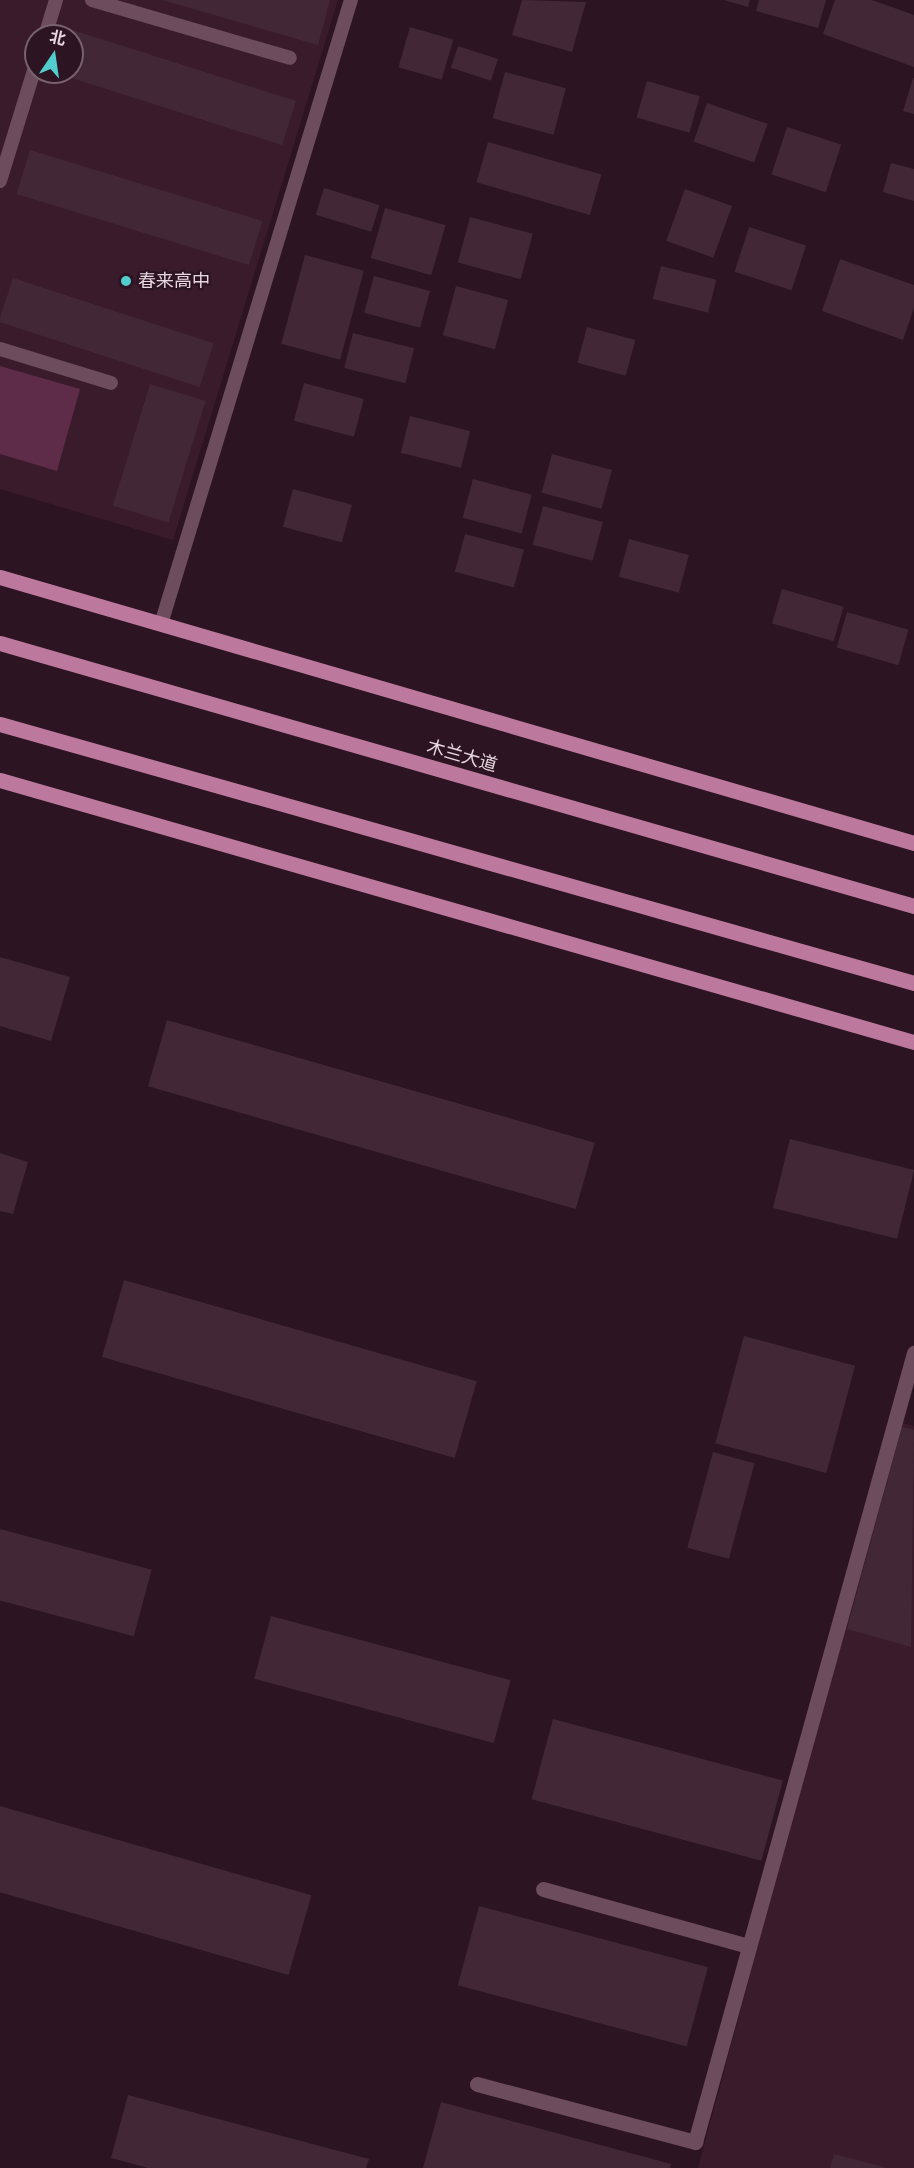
<!DOCTYPE html>
<meta charset="utf-8">
<style>
body{margin:0}
#map{position:relative;width:914px;height:2168px;overflow:hidden;background:#2c1422;font-family:Helvetica,"Noto Sans SC",sans-serif}
div>[style]{position:absolute}
[style*='--x']{left:calc(var(--x)*1px);top:calc(var(--y)*1px);width:calc(var(--w)*1px);rotate:calc(var(--a)*1deg)}
.built>*{inset:0;background:#3a1b2c}
.green>*{inset:0;background:#5e2b48}
.building>*{inset:0;background:#422836;transform-origin:0 0}
.service>*{height:14px;margin:-7px;padding:0 7px;transform-origin:7px;border-radius:7px;background:#6c4c5d}
.minor>*{height:15px;margin:-7.5px;padding:0 7.5px;transform-origin:7.5px;border-radius:7.5px;background:#6c4c5d}
.primary>*{height:15px;margin:-7.5px;padding:0 7.5px;transform-origin:7.5px;border-radius:7.5px;background:#bc799d}
.dots>*{width:16px;height:16px;translate:-50% -50%;box-sizing:border-box;border:3px solid #2c1422;border-radius:50%}
span{translate:-50% -50%;white-space:nowrap;text-align:center;line-height:1.15;-webkit-text-stroke:4.5px #2c1422;paint-order:stroke}
.poi-label{font-size:18px;color:#e7d6de}
.left{translate:0 -50%;text-align:left}
.street-label{font-size:18px;color:#e7d6de}
.north{position:absolute;left:24px;top:24px;width:60px;height:60px;box-sizing:border-box;background:#2c1422;border:2px solid #77626d;border-radius:50%;rotate:13deg;font-size:16px;font-weight:700;line-height:24px;text-align:center;color:#e7d6de}
.north::after{content:'';display:block;margin:auto;width:21px;height:27px;background:#52cdce;clip-path:polygon(50% 0,100% 100%,50% 72%,0 100%)}
</style>
<div id="map">
<div class="built">
<i style="clip-path:polygon(evenodd,0 0,338px 0,173px 540px,0 489px,0 0,36px 36px,72px 36px,72px 72px,36px 72px,36px 36px)"></i>
<i style="clip-path:polygon(899px 1422px,914px 1426px,914px 2168px,698px 2168px)"></i>
</div>
<div class="green">
<i style="clip-path:polygon(0 366px,80px 389px,57px 471px,0 454px)"></i>
</div>
<div class="building">
<i style="clip-path:polygon(162px 0,330px 0,318px 45px)"></i>
<i style="clip-path:polygon(522px 0,586px 2px,572px 52px,512px 35px)"></i>
<i style="clip-path:polygon(724px 0,750px 0,748px 7px)"></i>
<i style="clip-path:polygon(759px 0,826px 0,818px 28px,756px 11px)"></i>
<i style="clip-path:polygon(835px 0,872px 0,914px 15px,914px 67px,823px 34px)"></i>
<i style="clip-path:polygon(63px 27px,296px 101px,282px 145px,53px 72px,72px 72px,72px 36px,61px 36px)"></i>
<i style="left:410px;top:27px;width:45px;height:42px;rotate:16deg"></i>
<i style="left:458px;top:46px;width:42px;height:23px;rotate:18deg"></i>
<i style="left:505px;top:72px;width:63px;height:48px;rotate:15deg"></i>
<i style="clip-path:polygon(913px 78px,914px 78px,914px 114px,903px 111px)"></i>
<i style="left:647px;top:81px;width:55px;height:38px;rotate:16deg"></i>
<i style="left:707px;top:103px;width:64px;height:41px;rotate:19deg"></i>
<i style="left:787px;top:127px;width:57px;height:50px;rotate:18deg"></i>
<i style="left:488px;top:142px;width:118px;height:42px;rotate:16deg"></i>
<i style="left:30px;top:150px;width:243px;height:46px;rotate:17deg"></i>
<i style="clip-path:polygon(891px 163px,914px 169px,914px 201px,883px 192px)"></i>
<i style="left:324px;top:188px;width:58px;height:28px;rotate:17deg"></i>
<i style="left:685px;top:189px;width:50px;height:55px;rotate:20deg"></i>
<i style="left:385px;top:208px;width:63px;height:52px;rotate:16deg"></i>
<i style="left:470px;top:217px;width:65px;height:47px;rotate:15deg"></i>
<i style="left:749px;top:227px;width:60px;height:47px;rotate:18deg"></i>
<i style="left:305px;top:255px;width:61px;height:92px;rotate:15deg"></i>
<i style="clip-path:polygon(840px 259px,914px 285px,914px 308px,903px 340px,822px 311px)"></i>
<i style="left:661px;top:266px;width:57px;height:34px;rotate:14deg"></i>
<i style="left:374px;top:276px;width:58px;height:38px;rotate:15deg"></i>
<i style="left:13px;top:278px;width:211px;height:46px;rotate:18deg"></i>
<i style="left:456px;top:286px;width:54px;height:51px;rotate:15deg"></i>
<i style="left:587px;top:327px;width:50px;height:37px;rotate:15deg"></i>
<i style="left:353px;top:333px;width:63px;height:36px;rotate:14deg"></i>
<i style="left:304px;top:383px;width:62px;height:39px;rotate:15deg"></i>
<i style="left:150px;top:384px;width:58px;height:127px;rotate:17deg"></i>
<i style="left:410px;top:416px;width:62px;height:38px;rotate:14deg"></i>
<i style="left:552px;top:454px;width:62px;height:40px;rotate:15deg"></i>
<i style="left:473px;top:479px;width:61px;height:40px;rotate:15deg"></i>
<i style="left:293px;top:489px;width:61px;height:39px;rotate:15deg"></i>
<i style="left:543px;top:506px;width:62px;height:40px;rotate:15deg"></i>
<i style="left:465px;top:534px;width:61px;height:39px;rotate:15deg"></i>
<i style="left:629px;top:539px;width:62px;height:39px;rotate:15deg"></i>
<i style="left:782px;top:589px;width:64px;height:36px;rotate:16deg"></i>
<i style="left:847px;top:612px;width:64px;height:37px;rotate:16deg"></i>
<i style="clip-path:polygon(0 957px,70px 977px,51px 1041px,0 1026px)"></i>
<i style="left:167px;top:1020px;width:445px;height:69px;rotate:16deg"></i>
<i style="left:790px;top:1139px;width:128px;height:71px;rotate:14deg"></i>
<i style="clip-path:polygon(0 1153px,28px 1162px,13px 1214px,0 1211px)"></i>
<i style="left:124px;top:1280px;width:367px;height:80px;rotate:16deg"></i>
<i style="left:744px;top:1336px;width:115px;height:111px;rotate:15deg"></i>
<i style="clip-path:polygon(902px 1427px,914px 1430px,911px 1647px,847px 1629px)"></i>
<i style="left:713px;top:1452px;width:43px;height:99px;rotate:15deg"></i>
<i style="left:0;top:1529px;width:157px;height:69px;rotate:15deg"></i>
<i style="left:271px;top:1616px;width:248px;height:65px;rotate:15deg"></i>
<i style="left:553px;top:1719px;width:238px;height:83px;rotate:15deg"></i>
<i style="left:0;top:1806px;width:324px;height:83px;rotate:16deg"></i>
<i style="left:479px;top:1906px;width:237px;height:82px;rotate:15deg"></i>
<i style="clip-path:polygon(128px 2095px,369px 2159px,366px 2168px,148px 2168px,111px 2158px)"></i>
<i style="clip-path:polygon(441px 2102px,671px 2164px,670px 2168px,423px 2168px)"></i>
<i style="clip-path:polygon(834px 2154px,884px 2167px,884px 2168px,830px 2168px)"></i>
</div>
<div class="service">
<i style="--x:92;--y:0;--w:206;--a:16.3"></i>
<i style="--x:45;--y:36;--w:38;--a:-73"></i>
<i style="--x:0;--y:181;--w:122;--a:-72.9"></i>
<i style="--x:0;--y:349;--w:116;--a:17"></i>
<i style="--x:161;--y:624;--w:652;--a:-73.07"></i>
</div>
<div class="minor">
<i style="--x:543;--y:1889;--w:214;--a:15.5"></i>
<i style="--x:477;--y:2084;--w:226;--a:14.9"></i>
<i style="--x:695;--y:2142;--w:819;--a:-74.49"></i>
</div>
<div class="primary">
<i style="--x:0;--y:577;--w:952;--a:16.23"></i>
<i style="--x:0;--y:643;--w:951;--a:16.05"></i>
<i style="--x:0;--y:724;--w:950;--a:15.82"></i>
<i style="--x:0;--y:780;--w:951;--a:16"></i>
</div>
<div class="dots">
<i style="left:126px;top:281px;background:#52cdce"></i>
</div>
<div class="poi-label">
<span class="left" style="left:138px;top:281px">春来高中</span>
</div>
<div class="street-label">
<span style="left:462px;top:756px;rotate:16deg">木兰大道</span>
</div>
<div class="north">北</div>
</div>
